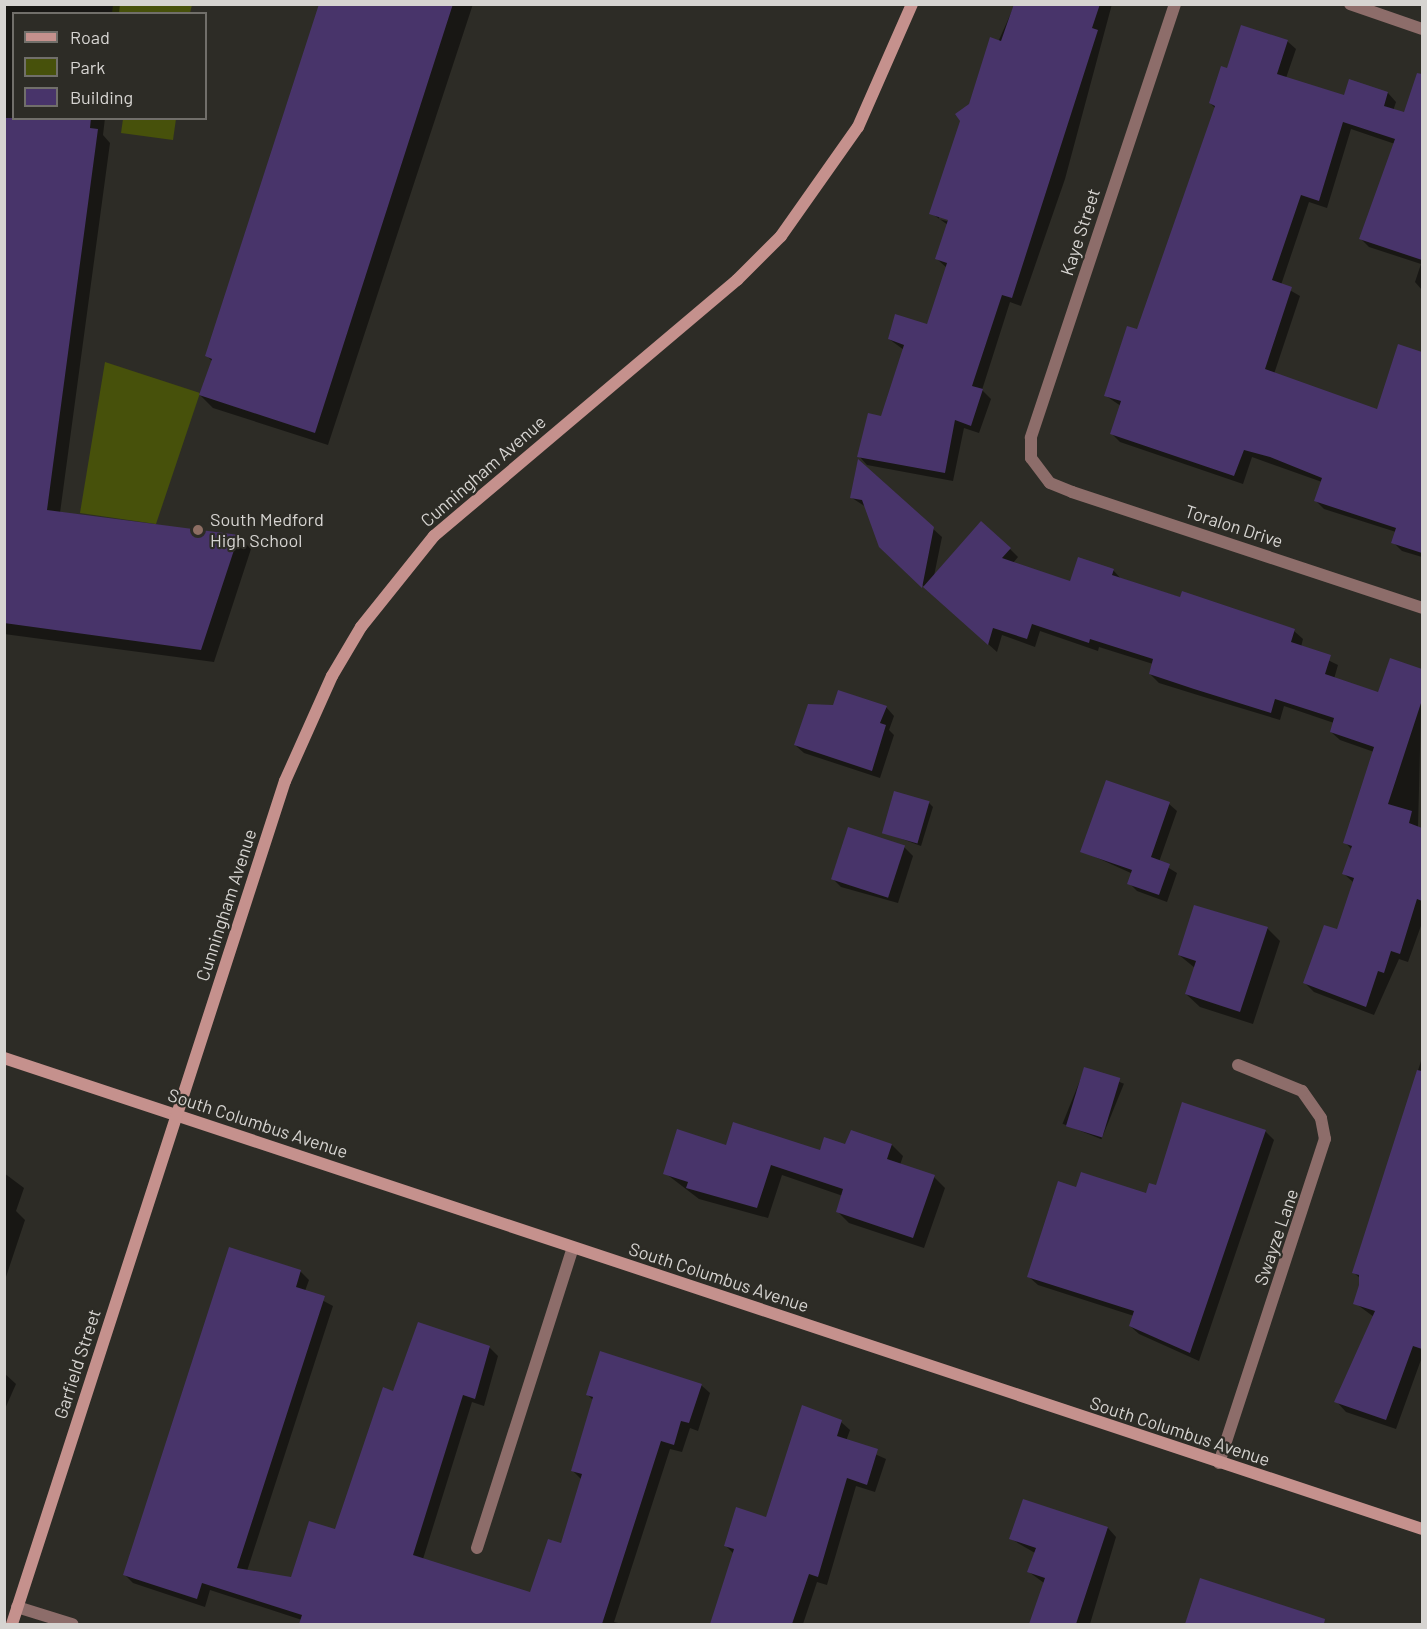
<!DOCTYPE html>
<style>
body{margin:0}
#map{position:relative;width:1427px;height:1629px;overflow:hidden;background:#2d2c26;font-family:Barlow,sans-serif}
div>[style]{position:absolute}
[style*='--x']{left:calc(var(--x)*1px);top:calc(var(--y)*1px);width:calc(var(--w)*1px);rotate:calc(var(--a)*1deg)}
.green>*{inset:0;background:#47510b}
.shadow>*{inset:0;background:#0007;transform-origin:0 0}
.building>*{inset:0;background:#48346a;transform-origin:0 0}
.minor>*{height:12px;margin:-6px;padding:0 6px;transform-origin:6px;border-radius:6px;background:#8d6d6a}
.secondary>*{height:12px;margin:-6px;padding:0 6px;transform-origin:6px;border-radius:6px;background:#c5918d}
.dots>*{width:16px;height:16px;translate:-50% -50%;box-sizing:border-box;border:3px solid #2d2c26;border-radius:50%}
span{translate:-50% -50%;white-space:nowrap;text-align:center;line-height:1.15;-webkit-text-stroke:4.5px #2d2c26;paint-order:stroke}
.street-label{font-size:18px;color:#d6d4d1}
.poi-label{font-size:18px;color:#d6d4d1}
.left{translate:0 -50%;text-align:left}
.frame{position:absolute;inset:0;border:6px solid #d6d4d1;pointer-events:none}
.legend{position:absolute;left:12px;top:12px;width:195px;height:108px;box-sizing:border-box;background:#2d2c26;border:2px solid #716f6a;margin:0;padding:8px 10px;list-style:none;font-size:18px;color:#d6d4d1}
.legend li{display:flex;align-items:center;gap:12px;height:30px}
.legend b{width:30px;border:2px solid #716f6a}
</style>
<div id="map">
<div class="green">
<i style="clip-path:polygon(113px 5px,113px 4px,192px 5px,190px 13px,112px 13px)"></i>
<i style="clip-path:polygon(123px 119px,176px 119px,173px 140px,121px 133px)"></i>
<i style="clip-path:polygon(105px 362px,200px 393px,156px 524px,80px 513px)"></i>
</div>
<div class="shadow">
<i style="clip-path:polygon(4px 4px,120px 4px,119px 14px,14px 14px,14px 118px,105px 118px,103px 135px,110px 143px,60px 513px,238px 536px,251px 549px,214px 662px,4px 634px)"></i>
<i style="clip-path:polygon(321px 4px,473px 4px,328px 445px,213px 408px,200px 395px,213px 362px,207px 356px)"></i>
<i style="clip-path:polygon(evenodd,1015px 4px,1112px 4px,1065px 179px,1021px 306px,1010px 302px,982px 390px,991px 399px,979px 433px,964px 428px,953px 481px,867px 465px,859px 456px,882px 418px,904px 350px,889px 339px,928px 326px,947px 268px,937px 259px,948px 225px,931px 213px,970px 105px,1015px 4px,939px 215px,955px 221px,954px 223px,939px 219px,939px 215px)"></i>
<i style="clip-path:polygon(1287px 41px,1296px 49px,1286px 78px,1345px 97px,1388px 93px,1396px 102px,1393px 111px,1422px 120px,1422px 290px,1415px 282px,1421px 264px,1369px 247px,1361px 239px,1395px 144px,1351px 129px,1327px 208px,1309px 202px,1281px 285px,1300px 296px,1274px 374px,1378px 411px,1399px 346px,1422px 354px,1422px 557px,1402px 551px,1393px 542px,1396px 532px,1324px 509px,1316px 501px,1322px 482px,1252px 457px,1243px 484px,1120px 442px,1112px 434px,1121px 406px,1106px 396px,1138px 331px,1216px 109px,1210px 103px,1228px 70px)"></i>
<i style="clip-path:polygon(859px 462px,942px 537px,934px 576px,1010px 549px,1018px 557px,1013px 563px,1071px 583px,1113px 570px,1122px 580px,1294px 631px,1303px 639px,1301px 647px,1338px 665px,1334px 679px,1379px 694px,1390px 660px,1422px 671px,1418px 828px,1422px 830px,1422px 923px,1408px 962px,1399px 959px,1374px 1015px,1314px 992px,1305px 983px,1338px 931px,1353px 882px,1344px 874px,1352px 850px,1345px 842px,1374px 752px,1340px 740px,1331px 732px,1334px 723px,1284px 706px,1280px 720px,1204px 697px,1159px 683px,1150px 674px,1153px 664px,1099px 647px,1098px 651px,1040px 631px,1035px 647px,1002px 635px,997px 652px,890px 556px,866px 507px,852px 498px)"></i>
<i style="clip-path:polygon(886px 707px,894px 716px,889px 730px,894px 735px,880px 778px,804px 753px,795px 745px)"></i>
<i style="clip-path:polygon(929px 803px,933px 807px,921px 846px,886px 833px)"></i>
<i style="clip-path:polygon(1169px 804px,1177px 811px,1159px 862px,1177px 873px,1167px 902px,1137px 891px,1129px 883px,1133px 874px,1082px 851px)"></i>
<i style="clip-path:polygon(904px 847px,913px 856px,898px 903px,841px 887px,833px 879px)"></i>
<i style="clip-path:polygon(1267px 928px,1280px 941px,1253px 1024px,1200px 1007px,1186px 994px,1195px 968px,1179px 955px)"></i>
<i style="clip-path:polygon(1422px 1058px,1422px 1357px,1396px 1429px,1346px 1412px,1336px 1401px,1374px 1317px,1355px 1303px,1361px 1279px,1353px 1272px)"></i>
<i style="left:1085px;top:1068px;width:42px;height:60px;rotate:22deg"></i>
<i style="clip-path:polygon(1265px 1131px,1274px 1140px,1199px 1361px,1139px 1334px,1130px 1326px,1134px 1316px,1038px 1285px,1029px 1277px,1077px 1189px,1147px 1195px)"></i>
<i style="clip-path:polygon(892px 1145px,903px 1156px,900px 1165px,934px 1177px,945px 1188px,924px 1248px,849px 1223px,837px 1211px,843px 1196px,782px 1175px,768px 1218px,699px 1199px,665px 1173px,727px 1147px,821px 1151px)"></i>
<i style="clip-path:polygon(4px 1173px,24px 1188px,16px 1211px,25px 1220px,4px 1283px)"></i>
<i style="clip-path:polygon(300px 1271px,309px 1280px,305px 1291px,333px 1306px,247px 1571px,292px 1579px,336px 1531px,394px 1393px,489px 1347px,498px 1356px,484px 1406px,472px 1402px,423px 1559px,531px 1594px,562px 1545px,582px 1480px,572px 1470px,594px 1401px,587px 1394px,701px 1385px,710px 1393px,698px 1431px,690px 1428px,682px 1452px,670px 1449px,614px 1622px,623px 1624px,302px 1624px,302px 1620px,210px 1590px,205px 1607px,133px 1583px,125px 1575px)"></i>
<i style="clip-path:polygon(4px 1373px,16px 1384px,4px 1411px)"></i>
<i style="clip-path:polygon(841px 1422px,850px 1430px,846px 1441px,886px 1459px,875px 1492px,856px 1486px,827px 1585px,817px 1582px,803px 1624px,723px 1624px,714px 1616px,734px 1554px,725px 1545px,767px 1519px)"></i>
<i style="clip-path:polygon(1024px 1501px,1108px 1528px,1116px 1537px,1090px 1624px,1031px 1624px,1044px 1583px,1029px 1572px,1035px 1553px,1011px 1539px)"></i>
<i style="clip-path:polygon(1209px 1583px,1320px 1619px,1326px 1624px,1195px 1624px)"></i>
</div>
<div class="building">
<i style="clip-path:polygon(319px 4px,453px 4px,315px 433px,199px 395px,212px 359px,205px 356px)"></i>
<i style="clip-path:polygon(1014px 4px,1100px 4px,1092px 28px,1098px 30px,1012px 298px,1002px 295px,972px 386px,983px 389px,971px 426px,955px 420px,945px 473px,857px 457px,868px 413px,881px 416px,904px 345px,888px 339px,895px 314px,927px 324px,947px 263px,935px 259px,948px 220px,929px 214px,960px 121px,955px 114px,969px 104px,990px 37px,1001px 41px)"></i>
<i style="clip-path:polygon(1241px 25px,1288px 40px,1277px 74px,1344px 95px,1349px 79px,1388px 92px,1384px 106px,1404px 112px,1417px 73px,1422px 74px,1422px 260px,1359px 239px,1395px 139px,1343px 122px,1319px 201px,1301px 195px,1272px 280px,1292px 287px,1265px 369px,1377px 409px,1398px 344px,1422px 352px,1422px 553px,1391px 543px,1396px 528px,1314px 501px,1322px 478px,1270px 457px,1244px 450px,1234px 476px,1110px 434px,1121px 401px,1104px 396px,1127px 326px,1137px 329px,1215px 106px,1209px 103px,1221px 66px,1227px 68px)"></i>
<i style="clip-path:polygon(4px 118px,91px 118px,90px 128px,98px 129px,47px 510px,239px 535px,201px 650px,4px 623px)"></i>
<i style="clip-path:polygon(858px 459px,934px 527px,922px 588px,879px 547px,862px 500px,850px 498px)"></i>
<i style="clip-path:polygon(981px 521px,1011px 548px,1002px 558px,1070px 581px,1078px 557px,1114px 569px,1112px 575px,1180px 597px,1182px 591px,1295px 629px,1291px 642px,1331px 655px,1325px 674px,1378px 692px,1390px 658px,1422px 669px,1422px 700px,1388px 804px,1412px 811px,1409px 823px,1422px 828px,1422px 901px,1417px 899px,1400px 954px,1391px 951px,1384px 973px,1378px 971px,1366px 1007px,1303px 983px,1324px 925px,1337px 929px,1354px 878px,1342px 874px,1352px 846px,1343px 843px,1374px 747px,1330px 732px,1334px 718px,1275px 699px,1271px 713px,1194px 689px,1149px 674px,1153px 659px,1090px 639px,1089px 643px,1032px 624px,1027px 639px,993px 628px,988px 645px,923px 587px)"></i>
<i style="clip-path:polygon(838px 690px,887px 706px,880px 723px,886px 725px,872px 771px,794px 745px,808px 704px,833px 705px)"></i>
<i style="clip-path:polygon(1106px 780px,1170px 802px,1151px 857px,1170px 864px,1159px 895px,1127px 884px,1132px 870px,1080px 852px)"></i>
<i style="left:894px;top:791px;width:37px;height:44px;rotate:16deg"></i>
<i style="left:848px;top:827px;width:60px;height:55px;rotate:18deg"></i>
<i style="clip-path:polygon(1194px 905px,1268px 927px,1240px 1012px,1185px 994px,1196px 961px,1178px 955px)"></i>
<i style="left:1084px;top:1067px;width:38px;height:62px;rotate:17deg"></i>
<i style="clip-path:polygon(1417px 1070px,1422px 1071px,1422px 1349px,1413px 1346px,1386px 1420px,1334px 1402px,1375px 1311px,1353px 1304px,1359px 1285px,1359px 1275px,1352px 1273px)"></i>
<i style="clip-path:polygon(1182px 1102px,1266px 1130px,1190px 1353px,1129px 1326px,1134px 1311px,1027px 1277px,1058px 1181px,1076px 1187px,1081px 1172px,1146px 1193px,1149px 1183px,1156px 1185px)"></i>
<i style="clip-path:polygon(733px 1122px,820px 1150px,824px 1137px,845px 1144px,851px 1130px,892px 1144px,887px 1159px,935px 1175px,913px 1238px,836px 1212px,843px 1189px,771px 1165px,757px 1208px,686px 1188px,688px 1182px,663px 1174px,677px 1129px,726px 1145px)"></i>
<i style="clip-path:polygon(229px 1247px,301px 1270px,296px 1287px,325px 1296px,237px 1568px,291px 1577px,309px 1521px,335px 1529px,383px 1387px,393px 1391px,418px 1322px,490px 1346px,475px 1399px,463px 1395px,413px 1555px,530px 1592px,548px 1539px,561px 1543px,582px 1474px,571px 1471px,593px 1397px,586px 1395px,600px 1351px,702px 1384px,689px 1423px,681px 1421px,674px 1445px,661px 1441px,602px 1624px,299px 1624px,302px 1615px,202px 1583px,197px 1599px,123px 1575px)"></i>
<i style="clip-path:polygon(802px 1405px,842px 1420px,837px 1436px,878px 1449px,867px 1485px,847px 1478px,818px 1577px,809px 1574px,792px 1624px,710px 1624px,734px 1549px,724px 1546px,736px 1507px,766px 1517px)"></i>
<i style="clip-path:polygon(1023px 1499px,1108px 1527px,1076px 1624px,1029px 1624px,1045px 1578px,1027px 1572px,1036px 1548px,1009px 1539px)"></i>
<i style="clip-path:polygon(1200px 1578px,1325px 1619px,1324px 1624px,1185px 1624px)"></i>
</div>
<div class="minor">
<i style="--x:1175;--y:4;--w:457;--a:108.4"></i>
<i style="--x:1031;--y:438;--w:20;--a:90"></i>
<i style="--x:1031;--y:458;--w:31;--a:53"></i>
<i style="--x:1050;--y:483;--w:24;--a:22"></i>
<i style="--x:1072;--y:492;--w:369;--a:18.3"></i>
<i style="--x:1350;--y:4;--w:76;--a:19.1"></i>
<i style="--x:1219;--y:1463;--w:341;--a:-71.9"></i>
<i style="--x:1325;--y:1139;--w:21;--a:-101"></i>
<i style="--x:1321;--y:1118;--w:33;--a:-125"></i>
<i style="--x:1302;--y:1091;--w:69;--a:-157.9"></i>
<i style="--x:477;--y:1548;--w:315;--a:-72.3"></i>
<i style="--x:17;--y:1607;--w:58;--a:17.2"></i>
</div>
<div class="secondary">
<i style="--x:4;--y:1058;--w:1494;--a:18.37"></i>
<i style="--x:12;--y:1624;--w:886;--a:-72.06"></i>
<i style="--x:285;--y:781;--w:115;--a:-65.9"></i>
<i style="--x:332;--y:676;--w:57;--a:-59.4"></i>
<i style="--x:361;--y:627;--w:117;--a:-51.3"></i>
<i style="--x:434;--y:536;--w:397;--a:-40.2"></i>
<i style="--x:737;--y:280;--w:62;--a:-45"></i>
<i style="--x:781;--y:236;--w:133;--a:-54.8"></i>
<i style="--x:858;--y:127;--w:134;--a:-66.3"></i>
</div>
<div class="dots">
<i style="left:198px;top:530px;background:#8d6e63"></i>
</div>
<div class="street-label">
<span style="left:1080px;top:232px;rotate:-72deg">Kaye Street</span>
<span style="left:483px;top:471px;rotate:-41deg">Cunningham Avenue</span>
<span style="left:1234px;top:526px;rotate:18deg">Toralon Drive</span>
<span style="left:226px;top:905px;rotate:-72deg">Cunningham Avenue</span>
<span style="left:258px;top:1123px;rotate:18deg">South Columbus Avenue</span>
<span style="left:1276px;top:1237px;rotate:-71deg">Swayze Lane</span>
<span style="left:719px;top:1277px;rotate:18deg">South Columbus Avenue</span>
<span style="left:77px;top:1364px;rotate:-72deg">Garfield Street</span>
<span style="left:1180px;top:1431px;rotate:18deg">South Columbus Avenue</span>
</div>
<div class="poi-label">
<span class="left" style="left:210px;top:530px">South Medford<br>High School</span>
</div>
<div class="frame"></div>
<ul class="legend">
<li><b style="height:8px;background:#c5918d"></b>Road</li>
<li><b style="height:16px;background:#47510b"></b>Park</li>
<li><b style="height:16px;background:#48346a"></b>Building</li>
</ul>
</div>
